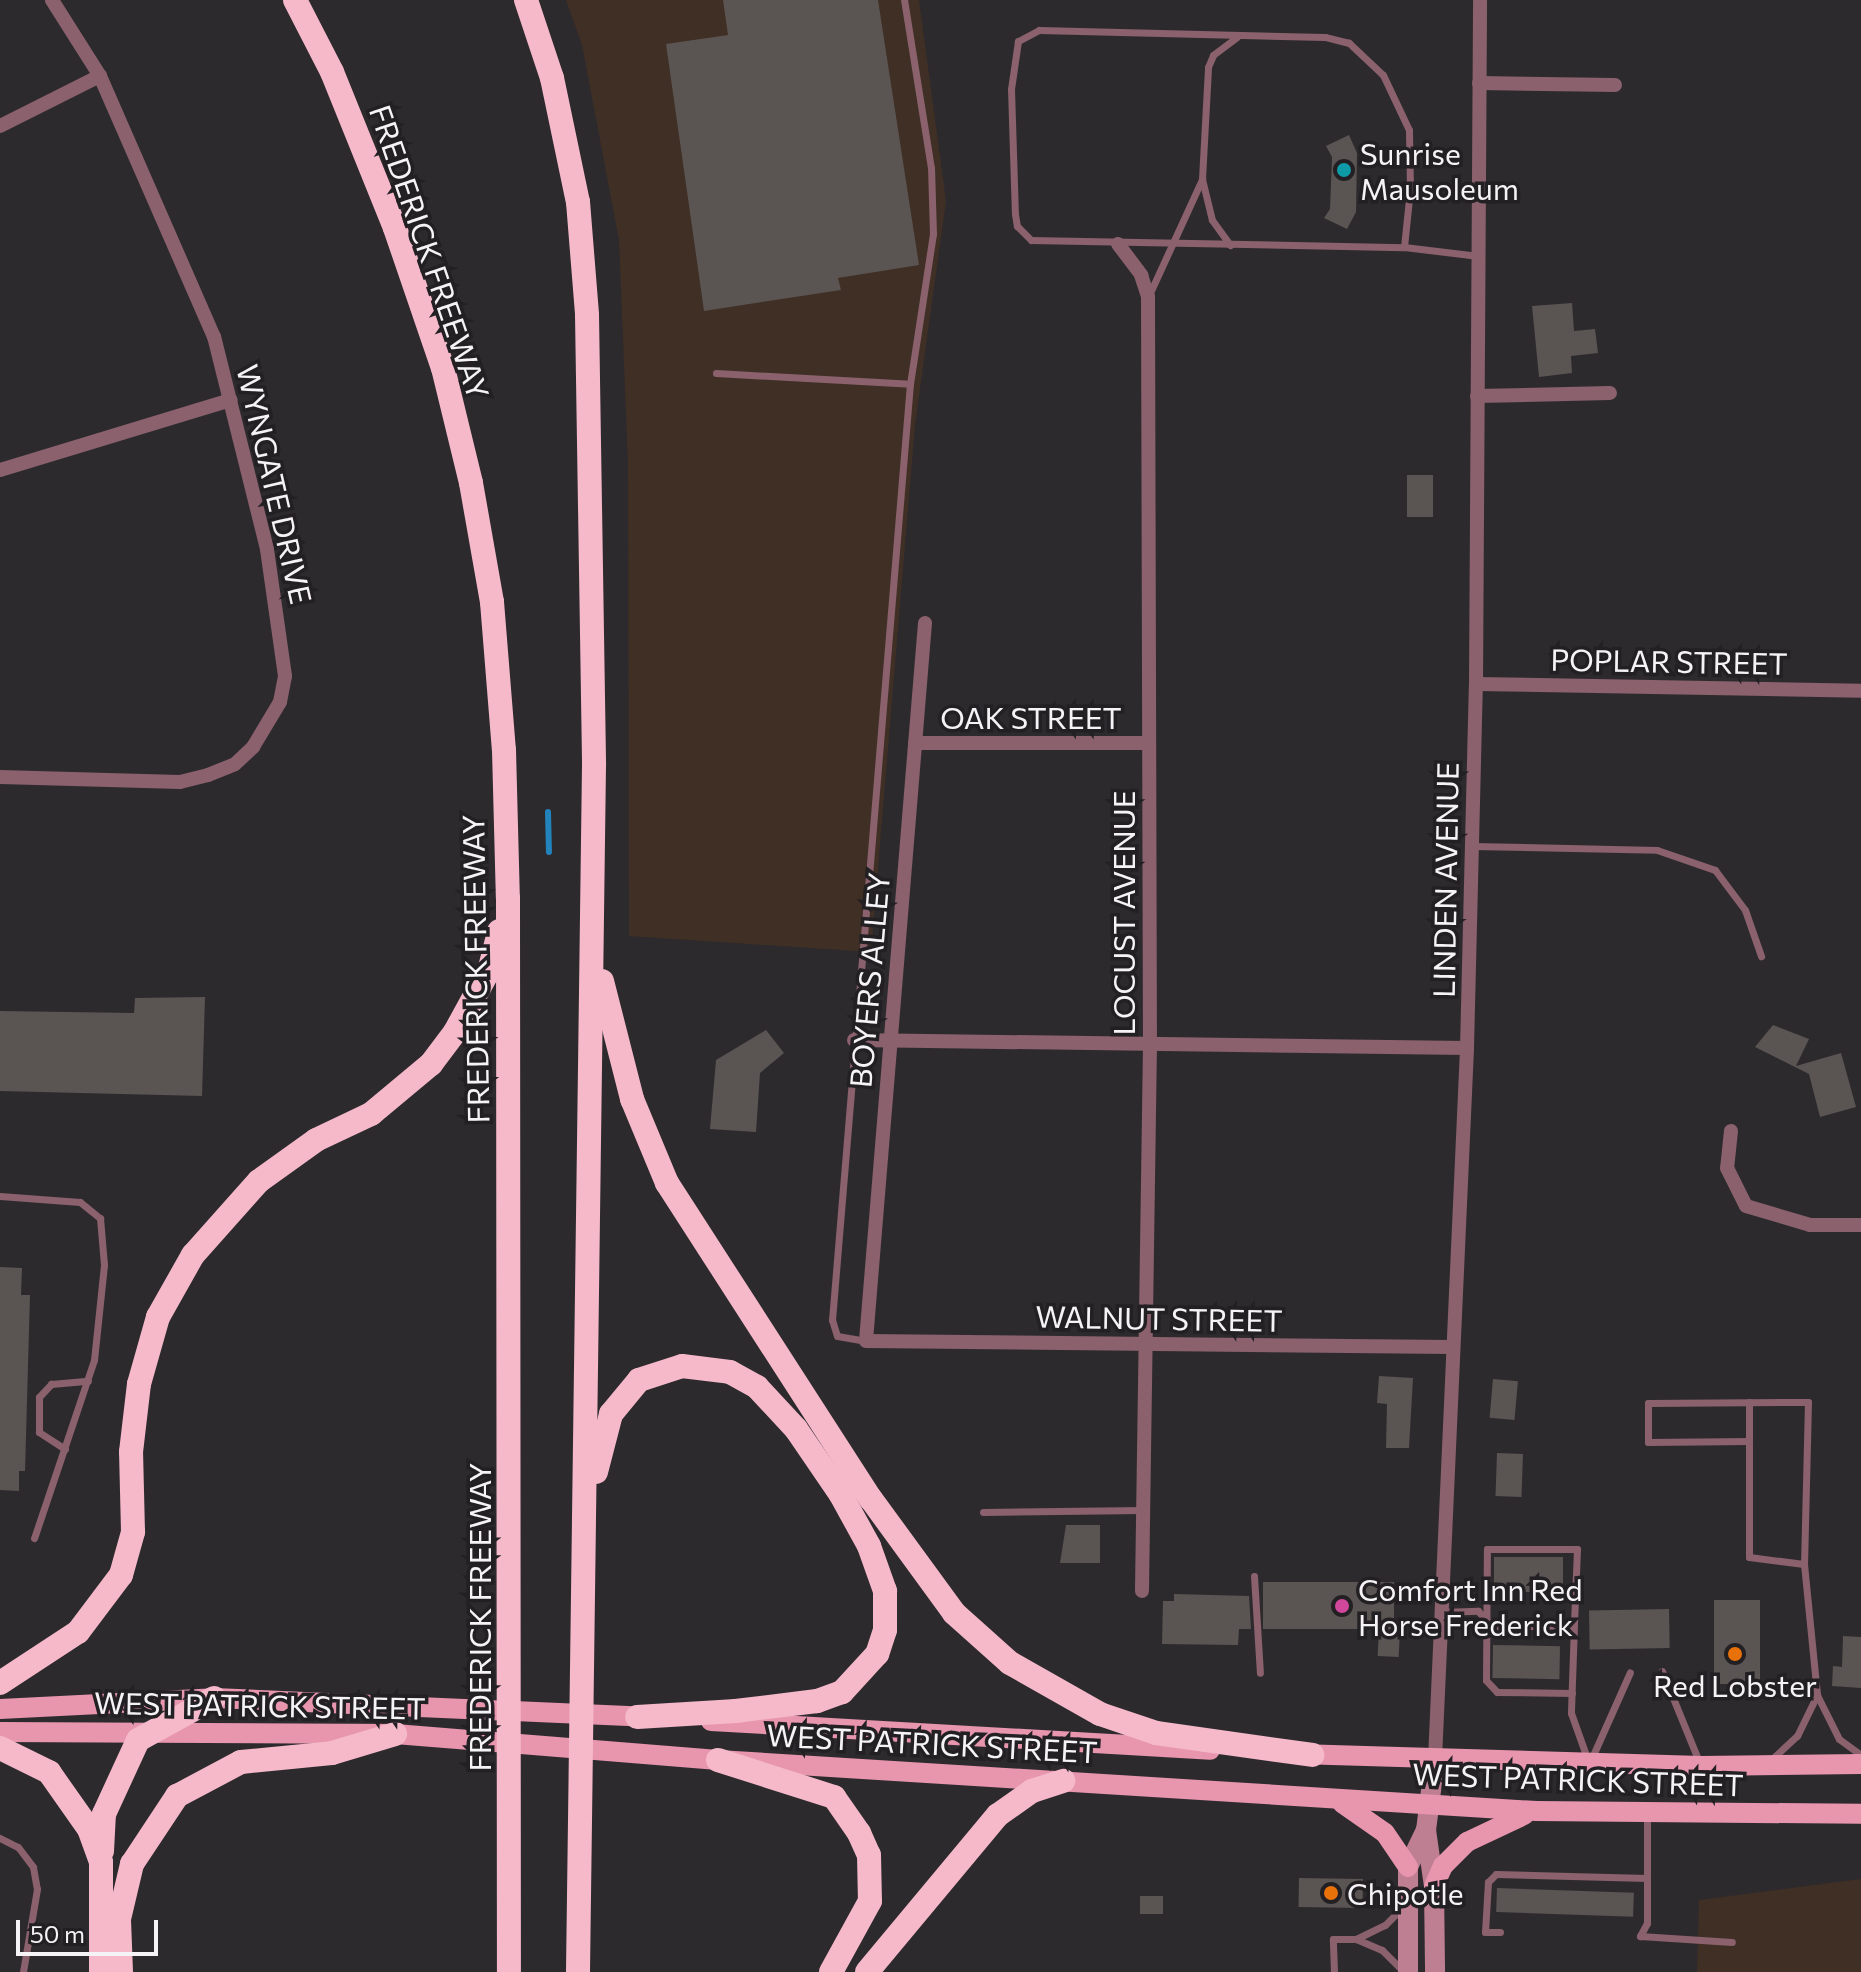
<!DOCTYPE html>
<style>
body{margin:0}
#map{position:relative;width:1861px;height:1972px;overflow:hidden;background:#2d2a2e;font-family:Commissioner,sans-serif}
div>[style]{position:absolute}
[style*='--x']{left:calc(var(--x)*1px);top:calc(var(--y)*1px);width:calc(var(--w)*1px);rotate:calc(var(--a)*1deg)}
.commercial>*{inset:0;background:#3f2f24}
.stream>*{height:6px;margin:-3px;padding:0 3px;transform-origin:3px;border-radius:3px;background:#2383bc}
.building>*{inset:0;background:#5a5453;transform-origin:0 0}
.service>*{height:7px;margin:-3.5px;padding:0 3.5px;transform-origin:3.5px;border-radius:3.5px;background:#8a616d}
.minor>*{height:14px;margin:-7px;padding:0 7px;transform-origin:7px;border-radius:7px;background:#8a616d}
.secondary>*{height:20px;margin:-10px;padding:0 10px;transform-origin:10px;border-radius:10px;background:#bf7f92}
.primary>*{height:20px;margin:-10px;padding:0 10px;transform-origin:10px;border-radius:10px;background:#e895ae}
.motorway>*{height:24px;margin:-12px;padding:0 12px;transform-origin:12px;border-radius:12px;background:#f5b9ca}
.dots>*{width:22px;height:22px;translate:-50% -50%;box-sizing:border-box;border:4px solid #232024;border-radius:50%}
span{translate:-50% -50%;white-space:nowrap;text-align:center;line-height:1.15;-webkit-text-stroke:7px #232024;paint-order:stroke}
.poi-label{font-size:30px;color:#f5f3f5}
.left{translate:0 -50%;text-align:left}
.street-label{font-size:30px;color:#f5f3f5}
.scale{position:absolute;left:16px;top:1920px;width:142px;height:36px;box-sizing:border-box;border:4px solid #f5f3f5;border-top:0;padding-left:10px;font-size:24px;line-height:28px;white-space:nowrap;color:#f5f3f5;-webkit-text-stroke:6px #232024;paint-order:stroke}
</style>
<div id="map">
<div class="commercial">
<i style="clip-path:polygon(566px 0,919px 0,946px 201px,915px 425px,871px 952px,629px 936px,628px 464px,619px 240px,582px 45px)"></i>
<i style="clip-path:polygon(1861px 1879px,1861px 1972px,1697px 1972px,1699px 1900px)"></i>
</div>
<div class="stream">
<i style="--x:548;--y:812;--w:40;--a:88.6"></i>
</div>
<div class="building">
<i style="clip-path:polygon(723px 0,878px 0,919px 265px,838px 278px,841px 290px,704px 311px,666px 44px,728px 35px)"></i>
<i style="clip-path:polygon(1349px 135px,1357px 153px,1356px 212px,1347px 229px,1324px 218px,1330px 209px,1332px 157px,1326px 146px)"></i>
<i style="clip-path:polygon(1572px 303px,1574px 331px,1595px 329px,1598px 353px,1571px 356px,1572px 373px,1539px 377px,1532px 306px)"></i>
<i style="left:1407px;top:475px;width:26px;height:42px"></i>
<i style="clip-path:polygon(205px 997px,202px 1096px,0 1091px,0 1011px,134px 1013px,135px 998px)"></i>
<i style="clip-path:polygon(1773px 1025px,1809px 1039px,1796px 1066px,1841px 1053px,1856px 1107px,1820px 1117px,1809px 1074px,1755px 1047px)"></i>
<i style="clip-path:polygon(766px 1030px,784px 1053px,760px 1073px,756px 1132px,710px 1129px,716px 1060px)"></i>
<i style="clip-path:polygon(0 1267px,22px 1268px,21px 1295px,30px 1295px,25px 1471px,19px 1471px,19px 1491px,0 1490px)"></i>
<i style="clip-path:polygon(1379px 1376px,1413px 1378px,1409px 1448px,1386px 1448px,1387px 1404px,1377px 1403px)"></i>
<i style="left:1493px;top:1379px;width:25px;height:39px;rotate:5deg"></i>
<i style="left:1497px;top:1453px;width:26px;height:43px;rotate:2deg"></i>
<i style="clip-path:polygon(1066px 1525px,1100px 1525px,1100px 1563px,1060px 1563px)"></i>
<i style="left:1494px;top:1557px;width:69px;height:35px"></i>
<i style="left:1263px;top:1582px;width:131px;height:47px"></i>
<i style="clip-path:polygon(1174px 1594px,1249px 1596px,1251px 1629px,1239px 1629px,1238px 1645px,1162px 1644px,1163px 1601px,1174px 1601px)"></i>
<i style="left:1714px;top:1600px;width:46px;height:84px"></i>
<i style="left:1669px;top:1609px;width:39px;height:80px;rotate:89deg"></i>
<i style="left:1379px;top:1630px;width:21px;height:26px;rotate:3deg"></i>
<i style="clip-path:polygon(1843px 1636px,1861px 1637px,1861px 1688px,1832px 1686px,1833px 1666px,1842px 1667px)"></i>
<i style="left:1493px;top:1645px;width:67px;height:33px;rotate:1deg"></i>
<i style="left:1299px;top:1878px;width:64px;height:29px;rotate:1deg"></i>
<i style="left:1497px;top:1888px;width:137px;height:24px;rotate:2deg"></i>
<i style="left:1140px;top:1896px;width:23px;height:18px"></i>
</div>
<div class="service">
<i style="--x:1202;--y:179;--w:42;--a:76.3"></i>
<i style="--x:1212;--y:220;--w:31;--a:54"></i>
<i style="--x:1404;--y:247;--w:58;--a:-84.1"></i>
<i style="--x:1410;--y:189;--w:59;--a:-91"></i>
<i style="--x:1409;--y:130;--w:61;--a:-115.3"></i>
<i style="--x:1383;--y:75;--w:47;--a:-136.7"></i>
<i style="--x:1349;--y:43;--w:25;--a:-166"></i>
<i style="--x:1325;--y:37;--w:286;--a:-178.6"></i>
<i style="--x:1039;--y:30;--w:24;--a:152"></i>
<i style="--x:1018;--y:41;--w:49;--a:98.3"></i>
<i style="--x:1011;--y:89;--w:125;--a:88.2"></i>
<i style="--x:1015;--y:214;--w:12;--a:81"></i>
<i style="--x:1017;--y:226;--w:20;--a:45"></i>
<i style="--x:1031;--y:240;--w:373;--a:1.1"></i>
<i style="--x:1404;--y:247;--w:75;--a:6.9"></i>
<i style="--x:1149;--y:295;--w:128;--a:-65.4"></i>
<i style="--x:1202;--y:179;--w:112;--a:-86.9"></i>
<i style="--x:1208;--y:67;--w:13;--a:-67"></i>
<i style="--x:1213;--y:55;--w:30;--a:-37"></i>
<i style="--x:716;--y:373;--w:194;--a:3.2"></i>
<i style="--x:1472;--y:846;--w:185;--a:1.2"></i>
<i style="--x:1657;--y:850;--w:61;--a:19"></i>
<i style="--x:1715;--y:870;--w:50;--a:53.1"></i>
<i style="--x:1745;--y:910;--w:49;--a:70.8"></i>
<i style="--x:0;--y:1196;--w:80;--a:4.3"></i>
<i style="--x:80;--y:1202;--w:26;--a:39"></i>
<i style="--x:100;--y:1218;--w:47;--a:85.1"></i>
<i style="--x:104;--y:1265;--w:96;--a:96"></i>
<i style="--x:94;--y:1360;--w:188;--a:108.6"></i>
<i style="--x:866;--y:1341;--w:29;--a:-170"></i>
<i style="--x:837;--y:1336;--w:17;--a:-107"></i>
<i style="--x:832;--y:1320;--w:939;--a:-85.24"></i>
<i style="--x:910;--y:384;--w:152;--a:-81.3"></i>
<i style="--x:933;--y:234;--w:66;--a:-91.7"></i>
<i style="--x:931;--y:168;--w:170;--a:-99.1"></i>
<i style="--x:1749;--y:1402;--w:155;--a:90"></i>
<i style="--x:1749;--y:1557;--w:55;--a:7.3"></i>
<i style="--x:1749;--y:1441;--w:101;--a:179.4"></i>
<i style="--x:1648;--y:1442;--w:39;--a:-90"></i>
<i style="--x:1648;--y:1403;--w:160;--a:-0.4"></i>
<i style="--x:1808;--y:1402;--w:162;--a:91.4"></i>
<i style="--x:1804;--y:1564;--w:132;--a:84.3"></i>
<i style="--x:1817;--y:1695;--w:49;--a:63.4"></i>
<i style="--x:1839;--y:1739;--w:27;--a:36"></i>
<i style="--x:65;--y:1449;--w:31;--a:-147"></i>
<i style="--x:39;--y:1432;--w:35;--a:-90"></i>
<i style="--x:39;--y:1397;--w:18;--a:-47"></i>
<i style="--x:51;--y:1384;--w:37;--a:-5"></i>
<i style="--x:983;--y:1512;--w:161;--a:-0.7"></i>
<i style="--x:1254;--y:1576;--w:97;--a:86.5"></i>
<i style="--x:1441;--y:1612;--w:37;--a:-2"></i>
<i style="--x:1478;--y:1611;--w:22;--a:47"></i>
<i style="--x:1493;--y:1627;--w:81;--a:-1.4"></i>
<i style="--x:1574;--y:1625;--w:88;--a:92"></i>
<i style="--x:1571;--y:1713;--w:48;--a:70.4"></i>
<i style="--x:1425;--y:1625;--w:14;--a:0"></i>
<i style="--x:1662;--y:1671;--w:100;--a:67.8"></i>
<i style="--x:1572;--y:1693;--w:75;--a:-179.2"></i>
<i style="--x:1497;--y:1692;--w:16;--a:-133"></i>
<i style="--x:1486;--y:1680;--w:131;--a:-89.6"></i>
<i style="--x:1487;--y:1549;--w:90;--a:0"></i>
<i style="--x:1577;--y:1549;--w:76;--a:92.3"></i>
<i style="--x:1773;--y:1758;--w:33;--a:-43"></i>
<i style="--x:1797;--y:1736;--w:46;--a:-64"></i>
<i style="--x:1590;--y:1762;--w:98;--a:-66"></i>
<i style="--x:1647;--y:1816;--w:107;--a:90"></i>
<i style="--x:1647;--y:1923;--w:15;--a:118"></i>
<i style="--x:1640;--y:1936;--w:92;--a:3.7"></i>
<i style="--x:0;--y:1838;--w:20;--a:27"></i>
<i style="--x:18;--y:1847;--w:25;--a:53"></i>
<i style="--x:33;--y:1867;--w:22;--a:80"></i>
<i style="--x:37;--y:1889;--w:84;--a:99.6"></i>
<i style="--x:1500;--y:1932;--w:15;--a:180"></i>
<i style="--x:1485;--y:1932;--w:50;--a:-86.6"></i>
<i style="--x:1488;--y:1882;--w:11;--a:-45"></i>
<i style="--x:1496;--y:1874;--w:151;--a:1.5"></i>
<i style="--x:1356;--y:1939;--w:32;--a:-26"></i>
<i style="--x:1385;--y:1925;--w:25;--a:-45"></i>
<i style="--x:1334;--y:1972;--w:33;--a:-92"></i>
<i style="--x:1333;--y:1939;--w:23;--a:0"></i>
<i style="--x:1356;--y:1939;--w:28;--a:23"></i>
<i style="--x:1382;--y:1950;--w:30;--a:45"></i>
</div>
<div class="minor">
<i style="--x:1479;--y:83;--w:136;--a:0.8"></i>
<i style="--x:0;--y:126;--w:112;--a:-26.6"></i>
<i style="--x:1118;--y:244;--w:39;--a:53"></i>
<i style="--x:1141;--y:275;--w:23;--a:72"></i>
<i style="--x:1148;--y:297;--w:747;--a:89.85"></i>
<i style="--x:1150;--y:1044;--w:547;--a:90.84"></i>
<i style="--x:1477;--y:396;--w:133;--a:-1.3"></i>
<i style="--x:0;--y:470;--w:241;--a:-16.9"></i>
<i style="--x:925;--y:623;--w:720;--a:94.7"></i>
<i style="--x:866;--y:1341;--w:585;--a:0.59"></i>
<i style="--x:1476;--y:684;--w:385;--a:1"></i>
<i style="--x:915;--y:743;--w:232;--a:0"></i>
<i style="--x:0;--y:777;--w:180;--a:1.6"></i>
<i style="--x:180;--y:782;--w:29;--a:-14"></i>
<i style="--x:208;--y:775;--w:29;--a:-22"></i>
<i style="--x:235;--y:764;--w:25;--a:-43"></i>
<i style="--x:253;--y:747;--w:52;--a:-59"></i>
<i style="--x:280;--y:702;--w:26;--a:-79"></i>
<i style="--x:285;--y:676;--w:128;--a:-98.1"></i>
<i style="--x:267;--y:549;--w:219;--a:-104"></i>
<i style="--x:214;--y:337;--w:285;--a:-113.6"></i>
<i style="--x:100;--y:76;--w:90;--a:-122.3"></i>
<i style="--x:854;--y:1040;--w:613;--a:0.75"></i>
<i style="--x:1731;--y:1131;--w:37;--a:96"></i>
<i style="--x:1727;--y:1168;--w:42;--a:63.4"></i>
<i style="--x:1746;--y:1206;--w:67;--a:16.5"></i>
<i style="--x:1810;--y:1225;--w:51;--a:0"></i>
<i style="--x:1435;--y:1759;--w:712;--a:-87.42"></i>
<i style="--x:1467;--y:1048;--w:364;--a:-88.6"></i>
<i style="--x:1476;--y:684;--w:684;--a:-89.66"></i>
</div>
<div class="secondary">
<i style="--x:1435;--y:1759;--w:72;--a:97.2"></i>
<i style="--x:1426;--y:1830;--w:57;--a:81.9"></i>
<i style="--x:1434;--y:1886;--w:86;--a:89.3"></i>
<i style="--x:1408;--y:1972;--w:105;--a:-90"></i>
<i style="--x:1408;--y:1867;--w:41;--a:-64.1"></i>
</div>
<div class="primary">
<i style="--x:0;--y:1709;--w:214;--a:-2.9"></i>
<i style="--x:214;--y:1698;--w:437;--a:2.5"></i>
<i style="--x:711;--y:1721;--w:500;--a:3.3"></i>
<i style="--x:0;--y:1732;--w:395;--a:0.3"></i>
<i style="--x:395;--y:1734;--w:324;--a:4.6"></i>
<i style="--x:718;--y:1760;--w:820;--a:3.57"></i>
<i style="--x:1536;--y:1811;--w:325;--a:0.5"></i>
<i style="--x:1298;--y:1754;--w:403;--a:1.7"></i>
<i style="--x:1701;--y:1766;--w:160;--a:-0.7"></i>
<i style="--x:1342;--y:1803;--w:52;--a:34.9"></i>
<i style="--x:1385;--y:1833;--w:41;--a:55.9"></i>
<i style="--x:1434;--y:1886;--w:22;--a:-66"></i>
<i style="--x:1443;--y:1866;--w:34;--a:-45"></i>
<i style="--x:1467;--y:1842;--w:63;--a:-25.3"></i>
</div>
<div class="motorway">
<i style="--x:295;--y:0;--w:81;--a:62.8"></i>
<i style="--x:332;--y:72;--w:168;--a:68"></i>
<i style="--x:395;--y:228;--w:148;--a:71.1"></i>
<i style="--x:443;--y:368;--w:118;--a:76.3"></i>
<i style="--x:471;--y:483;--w:121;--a:80"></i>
<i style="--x:492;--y:602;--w:148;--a:85.4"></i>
<i style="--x:504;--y:750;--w:148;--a:88.5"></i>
<i style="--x:508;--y:898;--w:1074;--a:89.95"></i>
<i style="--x:526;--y:0;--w:82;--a:71.6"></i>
<i style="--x:552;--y:78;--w:127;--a:78.2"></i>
<i style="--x:578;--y:202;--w:113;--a:85.4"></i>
<i style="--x:587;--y:315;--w:450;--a:89.1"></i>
<i style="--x:594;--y:765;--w:1207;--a:90.76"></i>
<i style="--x:602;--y:981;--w:122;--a:75.7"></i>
<i style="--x:632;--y:1099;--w:91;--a:67.4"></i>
<i style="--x:667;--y:1183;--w:376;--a:57.2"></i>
<i style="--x:871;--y:1499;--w:141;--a:53.9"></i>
<i style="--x:954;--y:1613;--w:75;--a:41.8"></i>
<i style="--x:1010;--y:1663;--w:103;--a:29.5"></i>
<i style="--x:1100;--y:1714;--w:59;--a:18.7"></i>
<i style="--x:1156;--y:1733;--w:158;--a:8"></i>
<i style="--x:596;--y:1472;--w:60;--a:-75.5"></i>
<i style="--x:611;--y:1414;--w:44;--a:-50.5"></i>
<i style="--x:639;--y:1380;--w:45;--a:-18"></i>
<i style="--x:682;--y:1366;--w:48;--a:7.1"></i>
<i style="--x:730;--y:1372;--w:31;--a:29"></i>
<i style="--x:757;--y:1387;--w:57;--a:47.1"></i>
<i style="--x:796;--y:1429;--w:80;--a:55.7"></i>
<i style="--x:841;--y:1495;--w:58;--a:61.2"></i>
<i style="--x:869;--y:1546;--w:48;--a:70.4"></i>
<i style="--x:885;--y:1591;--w:39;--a:90"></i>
<i style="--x:885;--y:1630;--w:25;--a:108"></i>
<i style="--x:877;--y:1654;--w:52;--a:132.6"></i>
<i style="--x:842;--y:1692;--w:27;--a:160"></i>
<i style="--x:817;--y:1701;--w:82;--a:173"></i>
<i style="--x:736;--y:1711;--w:99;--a:176.5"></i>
<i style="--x:0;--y:1683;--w:93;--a:-33.2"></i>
<i style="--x:78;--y:1632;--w:71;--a:-53"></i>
<i style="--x:121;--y:1575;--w:45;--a:-74.4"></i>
<i style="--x:133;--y:1532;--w:80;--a:-91.4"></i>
<i style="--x:131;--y:1452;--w:68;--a:-83.3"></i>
<i style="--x:139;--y:1384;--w:70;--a:-74.2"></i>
<i style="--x:158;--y:1317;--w:71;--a:-60.6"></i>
<i style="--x:193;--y:1255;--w:99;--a:-48.3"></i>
<i style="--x:259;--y:1181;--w:70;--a:-35.7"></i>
<i style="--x:316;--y:1140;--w:61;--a:-25.3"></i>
<i style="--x:371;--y:1114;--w:78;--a:-39.8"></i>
<i style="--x:431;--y:1064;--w:40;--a:-53"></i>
<i style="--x:455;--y:1032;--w:73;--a:-61.3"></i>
<i style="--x:490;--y:968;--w:38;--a:-76"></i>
<i style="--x:0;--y:1748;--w:55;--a:26.1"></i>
<i style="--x:49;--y:1772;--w:70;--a:54.9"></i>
<i style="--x:89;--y:1829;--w:35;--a:70"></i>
<i style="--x:101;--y:1862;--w:110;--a:90"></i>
<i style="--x:718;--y:1760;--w:122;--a:17.7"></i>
<i style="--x:834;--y:1797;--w:44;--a:55.2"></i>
<i style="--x:859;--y:1833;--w:24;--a:66"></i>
<i style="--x:869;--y:1855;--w:46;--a:88.8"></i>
<i style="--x:870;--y:1901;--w:81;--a:118.8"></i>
<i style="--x:102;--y:1851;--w:37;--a:-87"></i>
<i style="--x:104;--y:1814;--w:81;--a:-65.3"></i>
<i style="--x:138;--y:1740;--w:87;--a:-28.9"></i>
<i style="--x:121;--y:1972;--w:53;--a:-92.2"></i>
<i style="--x:119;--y:1919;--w:57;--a:-76.7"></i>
<i style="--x:132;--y:1864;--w:82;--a:-56.5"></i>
<i style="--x:177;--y:1796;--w:72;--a:-28"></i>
<i style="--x:241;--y:1762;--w:91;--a:-5.6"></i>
<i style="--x:332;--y:1753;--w:66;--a:-16.8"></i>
<i style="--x:867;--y:1972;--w:204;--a:-50.2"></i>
<i style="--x:998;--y:1815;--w:42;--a:-35.2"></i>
<i style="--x:1032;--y:1791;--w:33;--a:-18"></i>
</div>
<div class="dots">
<i style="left:1344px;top:170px;background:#0f9aa8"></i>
<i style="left:1342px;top:1606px;background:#d1479c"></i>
<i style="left:1735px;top:1654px;background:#e8710a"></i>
<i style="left:1331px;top:1893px;background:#e8710a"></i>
</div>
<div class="poi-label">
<span class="left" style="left:1360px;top:170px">Sunrise<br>Mausoleum</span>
<span class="left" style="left:1358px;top:1606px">Comfort Inn Red<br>Horse Frederick</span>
<span style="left:1735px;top:1685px">Red Lobster</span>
<span class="left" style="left:1347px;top:1893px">Chipotle</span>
</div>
<div class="street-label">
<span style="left:430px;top:252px;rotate:71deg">FREDERICK FREEWAY</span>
<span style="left:275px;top:484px;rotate:77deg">WYNGATE DRIVE</span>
<span style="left:1669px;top:661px;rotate:1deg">POPLAR STREET</span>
<span style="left:1031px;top:717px">OAK STREET</span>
<span style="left:1445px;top:880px;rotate:-89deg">LINDEN AVENUE</span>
<span style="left:1123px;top:913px;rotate:-90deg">LOCUST AVENUE</span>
<span style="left:475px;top:969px;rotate:-91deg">FREDERICK FREEWAY</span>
<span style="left:869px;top:980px;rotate:-85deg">BOYERS ALLEY</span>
<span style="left:1159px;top:1318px;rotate:1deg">WALNUT STREET</span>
<span style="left:479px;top:1617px;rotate:-90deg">FREDERICK FREEWAY</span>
<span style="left:260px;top:1705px;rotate:1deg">WEST PATRICK STREET</span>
<span style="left:932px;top:1743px;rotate:3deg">WEST PATRICK STREET</span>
<span style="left:1578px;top:1779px;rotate:2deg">WEST PATRICK STREET</span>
</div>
<div class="scale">50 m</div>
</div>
